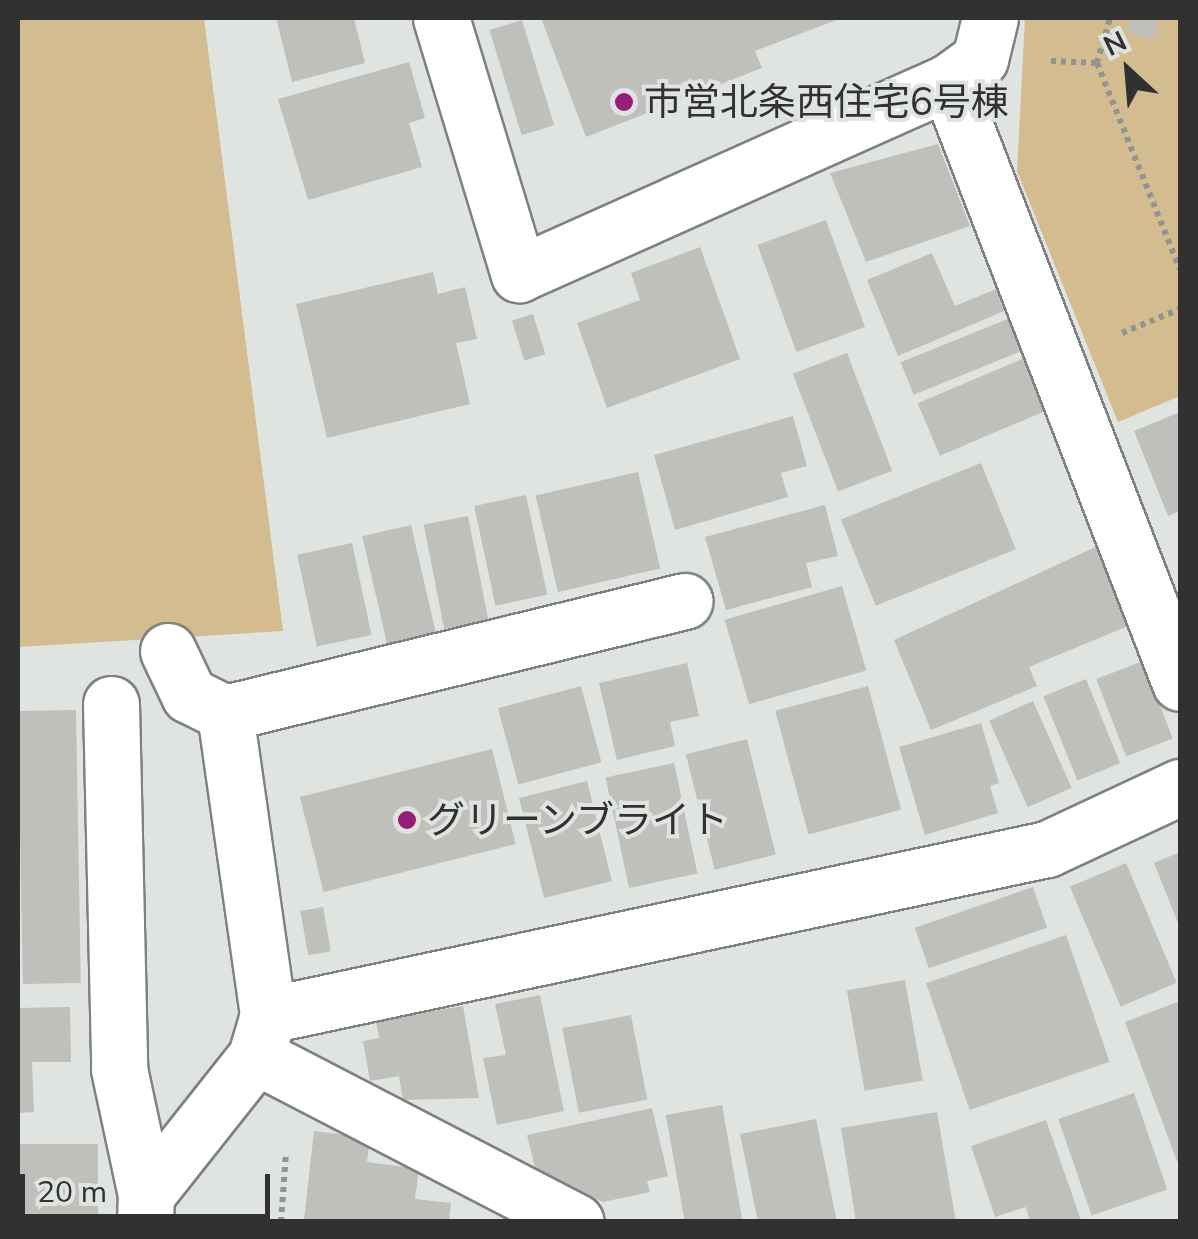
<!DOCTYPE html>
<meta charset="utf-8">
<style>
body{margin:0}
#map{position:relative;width:1198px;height:1239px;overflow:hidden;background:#e0e4e1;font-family:Mulish,"Noto Sans JP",sans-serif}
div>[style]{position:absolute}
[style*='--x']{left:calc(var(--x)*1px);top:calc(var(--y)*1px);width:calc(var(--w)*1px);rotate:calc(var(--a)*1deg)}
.green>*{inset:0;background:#d4bc91}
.building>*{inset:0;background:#bfbfbc;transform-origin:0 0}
.path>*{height:6px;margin-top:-3px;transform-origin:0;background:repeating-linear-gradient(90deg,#919491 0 5px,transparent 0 10px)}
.roads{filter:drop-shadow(2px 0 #7e817f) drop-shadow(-2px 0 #7e817f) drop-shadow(0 2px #7e817f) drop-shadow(0 -2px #7e817f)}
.street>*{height:55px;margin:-27.5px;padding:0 27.5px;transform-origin:27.5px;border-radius:27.5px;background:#fff}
.dots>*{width:28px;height:28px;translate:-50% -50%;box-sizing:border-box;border:5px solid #e0e4e1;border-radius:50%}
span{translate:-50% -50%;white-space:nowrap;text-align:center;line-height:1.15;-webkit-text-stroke:8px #e0e4e1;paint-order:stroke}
.poi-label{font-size:38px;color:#303130}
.left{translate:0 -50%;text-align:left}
.frame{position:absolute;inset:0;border:20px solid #303130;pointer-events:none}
.north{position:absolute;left:1078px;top:20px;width:100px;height:100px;-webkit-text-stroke:8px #e0e4e1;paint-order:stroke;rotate:334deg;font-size:28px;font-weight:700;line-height:40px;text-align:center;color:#303130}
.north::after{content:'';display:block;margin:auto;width:35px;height:45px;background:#303130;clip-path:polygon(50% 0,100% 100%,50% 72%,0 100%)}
.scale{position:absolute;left:20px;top:1174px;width:250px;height:45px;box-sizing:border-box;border:5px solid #303130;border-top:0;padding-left:12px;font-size:30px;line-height:35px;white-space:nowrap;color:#303130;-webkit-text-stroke:8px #e0e4e1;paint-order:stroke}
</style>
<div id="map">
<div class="green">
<i style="clip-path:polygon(18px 18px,204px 18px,283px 631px,18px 647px)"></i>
<i style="clip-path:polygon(1025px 18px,1180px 18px,1180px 396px,1118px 422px,1017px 171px)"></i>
</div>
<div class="building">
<i style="clip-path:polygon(276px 18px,354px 18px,365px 63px,292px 82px)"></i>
<i style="clip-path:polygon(541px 18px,842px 18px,755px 51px,762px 68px,586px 137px)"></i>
<i style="clip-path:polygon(1131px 18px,1159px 18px,1153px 39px,1127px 32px)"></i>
<i style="left:522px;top:20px;width:110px;height:34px;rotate:73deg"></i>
<i style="clip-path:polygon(409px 62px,425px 118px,409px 123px,422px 167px,308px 200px,278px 99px)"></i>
<i style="clip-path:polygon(938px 144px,970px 226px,866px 262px,830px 173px)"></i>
<i style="left:826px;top:220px;width:114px;height:73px;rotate:70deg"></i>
<i style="clip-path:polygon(700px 247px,740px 359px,607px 408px,577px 323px,640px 300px,631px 273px)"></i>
<i style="clip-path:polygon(932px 253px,955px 306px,996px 289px,1004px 311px,898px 356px,867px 280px)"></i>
<i style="clip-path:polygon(433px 272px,438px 294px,465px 287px,477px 339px,456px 343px,470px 404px,327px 438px,296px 304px)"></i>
<i style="left:533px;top:314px;width:42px;height:22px;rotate:73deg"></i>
<i style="left:1010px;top:318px;width:35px;height:118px;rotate:68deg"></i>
<i style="left:847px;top:353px;width:126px;height:58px;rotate:69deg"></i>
<i style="left:1029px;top:356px;width:57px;height:121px;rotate:67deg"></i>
<i style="clip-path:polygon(1180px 412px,1180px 511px,1168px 516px,1134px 431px)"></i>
<i style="clip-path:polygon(793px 416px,807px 466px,781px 473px,788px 497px,675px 530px,654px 455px)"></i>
<i style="left:981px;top:463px;width:93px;height:151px;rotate:68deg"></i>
<i style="left:638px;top:472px;width:99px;height:105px;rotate:77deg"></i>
<i style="left:526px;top:495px;width:102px;height:53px;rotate:78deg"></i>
<i style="clip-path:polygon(825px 505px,838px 556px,806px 563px,812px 587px,726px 610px,705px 537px)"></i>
<i style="left:468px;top:516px;width:106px;height:45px;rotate:79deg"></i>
<i style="left:411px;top:525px;width:111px;height:50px;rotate:77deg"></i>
<i style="left:352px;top:543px;width:94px;height:56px;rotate:78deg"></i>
<i style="clip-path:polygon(1100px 545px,1133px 624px,1029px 667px,1037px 686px,931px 730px,894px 640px)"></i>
<i style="left:842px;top:586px;width:88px;height:122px;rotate:74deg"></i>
<i style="left:1143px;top:661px;width:83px;height:50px;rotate:69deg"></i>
<i style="clip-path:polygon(687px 663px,699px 716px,670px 722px,675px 746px,617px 760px,599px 683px)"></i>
<i style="left:1086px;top:679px;width:91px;height:46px;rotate:68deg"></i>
<i style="left:581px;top:686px;width:79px;height:86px;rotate:75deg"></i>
<i style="left:868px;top:686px;width:128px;height:96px;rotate:75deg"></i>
<i style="left:1033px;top:701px;width:95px;height:48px;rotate:66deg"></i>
<i style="left:76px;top:710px;width:273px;height:58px;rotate:89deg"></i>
<i style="clip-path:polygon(981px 723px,999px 783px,990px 786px,998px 813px,925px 835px,899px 747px)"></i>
<i style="left:747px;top:739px;width:119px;height:63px;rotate:76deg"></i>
<i style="left:492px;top:749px;width:98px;height:198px;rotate:76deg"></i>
<i style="left:674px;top:763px;width:113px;height:70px;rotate:78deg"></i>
<i style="left:587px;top:781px;width:103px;height:70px;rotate:76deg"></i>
<i style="clip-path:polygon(1180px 852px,1180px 928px,1154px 863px)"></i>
<i style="left:1126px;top:863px;width:130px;height:61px;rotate:67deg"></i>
<i style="left:1033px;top:887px;width:43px;height:125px;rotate:71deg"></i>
<i style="left:323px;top:907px;width:45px;height:23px;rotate:80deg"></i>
<i style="left:1066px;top:935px;width:134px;height:148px;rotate:71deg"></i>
<i style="left:905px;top:980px;width:102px;height:59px;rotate:80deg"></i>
<i style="clip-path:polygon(540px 995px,564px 1111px,497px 1125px,483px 1058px,506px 1055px,495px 1004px)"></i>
<i style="clip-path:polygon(1180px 1001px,1180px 1169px,1125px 1022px)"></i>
<i style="clip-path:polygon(463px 1006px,479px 1098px,403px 1100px,399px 1076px,370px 1081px,363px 1041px,379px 1038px,376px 1021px)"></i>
<i style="clip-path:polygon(70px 1007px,71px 1062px,32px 1062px,34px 1112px,18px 1113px,18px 1008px)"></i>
<i style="left:631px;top:1015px;width:86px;height:70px;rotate:79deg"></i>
<i style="left:1134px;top:1093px;width:102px;height:80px;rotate:71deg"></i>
<i style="left:722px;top:1105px;width:119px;height:57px;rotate:80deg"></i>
<i style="clip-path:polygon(652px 1108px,668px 1176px,647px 1181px,650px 1192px,603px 1202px,536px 1171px,527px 1135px)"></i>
<i style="clip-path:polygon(937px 1112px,956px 1222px,856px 1222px,841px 1128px)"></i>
<i style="clip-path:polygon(816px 1119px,837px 1222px,758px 1222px,740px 1134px)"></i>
<i style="clip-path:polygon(1046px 1120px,1081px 1220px,1030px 1222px,1026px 1207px,995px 1217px,971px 1146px)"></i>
<i style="clip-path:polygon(314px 1131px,370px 1138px,367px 1162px,419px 1169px,415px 1199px,451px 1203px,449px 1222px,304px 1219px)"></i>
<i style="left:18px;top:1144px;width:80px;height:78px"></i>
</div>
<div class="path">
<i style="--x:1051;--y:61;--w:46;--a:2.5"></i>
<i style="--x:1097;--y:63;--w:47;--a:-73.9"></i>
<i style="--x:1097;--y:63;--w:222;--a:68.1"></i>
<i style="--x:1122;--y:333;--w:63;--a:-22.5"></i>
<i style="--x:281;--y:1222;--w:69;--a:-85.9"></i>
</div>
<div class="roads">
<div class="street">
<i style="--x:441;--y:18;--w:268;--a:73.1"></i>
<i style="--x:519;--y:274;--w:470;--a:-24.1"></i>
<i style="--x:990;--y:18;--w:42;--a:103.7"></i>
<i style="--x:980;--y:59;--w:39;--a:144"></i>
<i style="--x:948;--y:82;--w:644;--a:68.89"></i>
<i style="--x:168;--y:651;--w:49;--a:64.5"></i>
<i style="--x:189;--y:695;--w:40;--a:26.6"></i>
<i style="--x:111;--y:704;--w:365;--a:88.7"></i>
<i style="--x:119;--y:1069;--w:129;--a:77.9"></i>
<i style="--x:268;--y:1015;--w:305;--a:-98.1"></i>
<i style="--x:225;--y:713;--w:473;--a:-13.7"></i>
<i style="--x:256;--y:1056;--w:360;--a:27.4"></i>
<i style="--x:145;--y:1222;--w:27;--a:-88"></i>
<i style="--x:146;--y:1195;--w:177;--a:-51.6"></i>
<i style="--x:256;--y:1056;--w:43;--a:-73.7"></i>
<i style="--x:268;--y:1015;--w:796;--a:-12.03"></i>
<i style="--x:1047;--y:849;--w:147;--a:-25"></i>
</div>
</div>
<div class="dots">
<i style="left:624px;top:102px;background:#981d76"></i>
<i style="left:407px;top:820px;background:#981d76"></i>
</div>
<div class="poi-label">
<span class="left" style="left:644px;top:102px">市営北条西住宅6号棟</span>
<span class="left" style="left:427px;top:820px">グリーンブライト</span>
</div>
<div class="frame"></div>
<div class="north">N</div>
<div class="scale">20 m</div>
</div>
